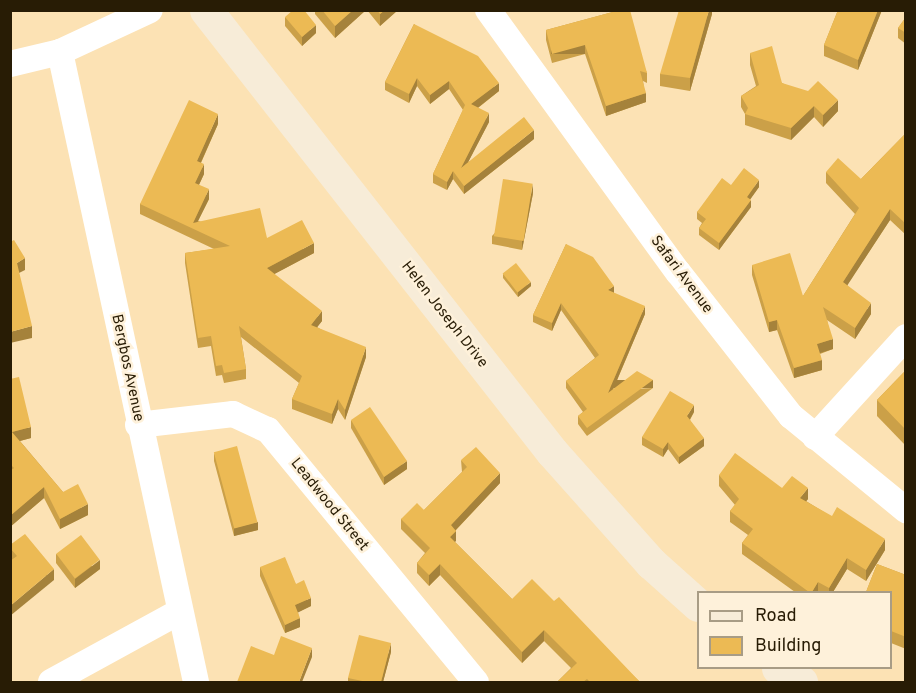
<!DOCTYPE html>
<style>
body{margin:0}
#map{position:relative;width:916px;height:693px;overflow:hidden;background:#fce2b4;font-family:Overpass,sans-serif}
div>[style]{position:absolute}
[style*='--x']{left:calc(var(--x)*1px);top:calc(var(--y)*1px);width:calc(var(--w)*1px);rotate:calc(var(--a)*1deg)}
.street>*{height:26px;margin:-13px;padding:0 13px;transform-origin:13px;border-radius:13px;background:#fff}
.secondary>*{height:33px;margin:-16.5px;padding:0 16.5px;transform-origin:16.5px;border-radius:16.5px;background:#f7ecd8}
.wall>*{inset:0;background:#cba048}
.shaded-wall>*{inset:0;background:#a5823b;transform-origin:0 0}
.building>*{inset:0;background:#ecba54;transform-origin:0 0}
span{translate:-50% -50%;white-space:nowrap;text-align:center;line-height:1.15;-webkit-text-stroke:5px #fef1da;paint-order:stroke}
.street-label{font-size:15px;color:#281c05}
.frame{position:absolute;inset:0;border:12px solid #281c05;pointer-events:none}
.legend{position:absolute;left:697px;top:591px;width:195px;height:78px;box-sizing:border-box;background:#fef1da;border:2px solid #a89c85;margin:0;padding:8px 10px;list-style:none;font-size:18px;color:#281c05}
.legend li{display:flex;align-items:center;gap:12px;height:30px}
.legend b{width:30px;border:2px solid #a89c85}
</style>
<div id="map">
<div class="street">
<i style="--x:488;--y:10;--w:324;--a:54.1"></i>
<i style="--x:678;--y:272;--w:183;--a:51.9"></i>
<i style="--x:791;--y:416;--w:149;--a:39.3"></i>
<i style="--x:60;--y:52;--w:645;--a:77.82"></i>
<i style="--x:10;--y:64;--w:51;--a:-13.5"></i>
<i style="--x:60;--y:52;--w:99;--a:-25"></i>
<i style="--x:138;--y:425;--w:96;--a:-6.6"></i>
<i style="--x:233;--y:414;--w:38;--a:25"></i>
<i style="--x:268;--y:430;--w:327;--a:50.5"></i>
<i style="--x:815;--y:437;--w:135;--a:-47.7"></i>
<i style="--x:51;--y:682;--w:146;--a:-28.7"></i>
</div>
<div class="secondary">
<i style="--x:206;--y:10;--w:561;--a:51.95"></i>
<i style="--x:552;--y:452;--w:149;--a:48.3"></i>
<i style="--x:651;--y:563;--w:63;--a:41.8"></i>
<i style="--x:778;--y:668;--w:27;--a:31"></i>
</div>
<div class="wall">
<i style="clip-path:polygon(315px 10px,366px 10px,335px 38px,315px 14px)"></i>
<i style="clip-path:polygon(367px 10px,398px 10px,380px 26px)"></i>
<i style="clip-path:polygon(620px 10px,647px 73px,647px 83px,643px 81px,646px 102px,606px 116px,585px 54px,552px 63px,546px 40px,546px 30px)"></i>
<i style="clip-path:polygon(712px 10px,712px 14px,690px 91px,660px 86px,660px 74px)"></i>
<i style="clip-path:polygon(838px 10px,882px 10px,858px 70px,824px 56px,824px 45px)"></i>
<i style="clip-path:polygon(285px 17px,316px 33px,302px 46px,285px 26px)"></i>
<i style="clip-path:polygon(906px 17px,906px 44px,898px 38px,898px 28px)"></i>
<i style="clip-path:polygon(414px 24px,499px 91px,478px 108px,489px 122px,468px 162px,534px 139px,464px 194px,453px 179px,447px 190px,433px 183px,433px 174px,463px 110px,449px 89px,430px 104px,417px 86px,409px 103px,385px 90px,385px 82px)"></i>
<i style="clip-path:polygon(750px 53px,782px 83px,838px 111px,823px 127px,814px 117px,791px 140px,745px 125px,745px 114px,741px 107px,741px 96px,756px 86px,750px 65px)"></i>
<i style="clip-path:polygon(218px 124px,201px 163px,204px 174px,199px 185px,209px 199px,198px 221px,267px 238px,314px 253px,274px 274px,322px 321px,317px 327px,366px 357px,345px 420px,338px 409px,332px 424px,292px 409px,292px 399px,299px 383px,241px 337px,246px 369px,246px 379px,224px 383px,222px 375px,216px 376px,211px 346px,198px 348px,185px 263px,185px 253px,214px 249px,140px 214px,140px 204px)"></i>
<i style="clip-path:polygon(906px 133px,906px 235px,890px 220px,847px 285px,871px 314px,855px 339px,827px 320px,833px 349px,820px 354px,822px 370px,794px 378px,777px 330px,769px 332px,752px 275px,752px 265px,803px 296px,855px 214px,826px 183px,826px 172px,861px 179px)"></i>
<i style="clip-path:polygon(731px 185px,759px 187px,750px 199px,751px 207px,719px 250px,699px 235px,699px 228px,702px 223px,697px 219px,697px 212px)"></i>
<i style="clip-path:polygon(533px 193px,522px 250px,492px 244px,492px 236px)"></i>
<i style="clip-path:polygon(566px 244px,614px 293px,645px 314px,613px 390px,653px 388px,587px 436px,578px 424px,578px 416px,583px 412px,566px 388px,566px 381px,595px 358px,561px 310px,552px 331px,533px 322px,533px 315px)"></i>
<i style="clip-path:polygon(503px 274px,531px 286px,518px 297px,503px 278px)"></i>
<i style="clip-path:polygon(906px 370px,906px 446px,877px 416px,877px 400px)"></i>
<i style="clip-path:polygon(10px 379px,31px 438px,20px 441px,63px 492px,88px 515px,60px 529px,44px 498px,10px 527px)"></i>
<i style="clip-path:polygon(694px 412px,690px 420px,704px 446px,679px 464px,668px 449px,663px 457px,642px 445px,642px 437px)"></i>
<i style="clip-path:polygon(351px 420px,407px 469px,384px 485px,351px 428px)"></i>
<i style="clip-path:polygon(214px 453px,258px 530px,234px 536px,214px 461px)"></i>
<i style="clip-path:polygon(461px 460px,500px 483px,456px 530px,455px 542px,512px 599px,554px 601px,640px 682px,557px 682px,571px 668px,544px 641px,522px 663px,440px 575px,429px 586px,417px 573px,417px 563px,425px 553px,401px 529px,401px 519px,424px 510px,462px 472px)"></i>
<i style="clip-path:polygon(719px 475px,782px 488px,808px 499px,806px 501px,885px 550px,866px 581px,847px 569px,833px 592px,795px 592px,742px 554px,742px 543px,748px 535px,730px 522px,730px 511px,735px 505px,719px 486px)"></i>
<i style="clip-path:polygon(10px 545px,54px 580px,12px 560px,10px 558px)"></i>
<i style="clip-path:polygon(56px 554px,100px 569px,75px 588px,56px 563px)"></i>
<i style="clip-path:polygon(877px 564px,906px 575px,906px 649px,891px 643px,891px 592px,866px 592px)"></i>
<i style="clip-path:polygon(260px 567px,296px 584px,311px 606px,298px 612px,300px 627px,285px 633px,260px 576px)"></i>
<i style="clip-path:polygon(391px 652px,383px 682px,348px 682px,348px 678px)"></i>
</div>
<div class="shaded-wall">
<i style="clip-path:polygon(353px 10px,366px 10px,335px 38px,335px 26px)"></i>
<i style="clip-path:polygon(385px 10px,398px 10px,380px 26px,380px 14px)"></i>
<i style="clip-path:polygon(709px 10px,712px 10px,712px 14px,690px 91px,690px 78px)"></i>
<i style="clip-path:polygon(878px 10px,882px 10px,858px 70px,858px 60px)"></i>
<i style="clip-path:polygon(316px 25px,316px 33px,302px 46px,302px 37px)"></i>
<i style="left:585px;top:45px;width:9px;height:34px;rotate:90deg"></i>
<i style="clip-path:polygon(417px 78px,417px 86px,409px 103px,409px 94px)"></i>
<i style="clip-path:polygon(449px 81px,449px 89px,430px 104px,430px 95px)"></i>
<i style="clip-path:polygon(499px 83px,499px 91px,471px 113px,471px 104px)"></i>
<i style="clip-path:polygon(646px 93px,646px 102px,606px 116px,606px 106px)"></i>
<i style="clip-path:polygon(838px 100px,838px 111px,823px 127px,823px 115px)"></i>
<i style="clip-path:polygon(814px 106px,814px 117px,791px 140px,791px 128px)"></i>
<i style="clip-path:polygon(489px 113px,489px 122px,461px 176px,461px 168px)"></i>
<i style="clip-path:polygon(218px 114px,218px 124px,197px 171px,197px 161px)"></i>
<i style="clip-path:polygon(534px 130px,534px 139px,464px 194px,464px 186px)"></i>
<i style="clip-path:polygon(204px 164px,204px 174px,195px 193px,195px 183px)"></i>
<i style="clip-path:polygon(453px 171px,453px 179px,447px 190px,447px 182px)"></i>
<i style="clip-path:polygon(759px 180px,759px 187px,747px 204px,747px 197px)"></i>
<i style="clip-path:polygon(533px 184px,533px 193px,522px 250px,522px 241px)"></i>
<i style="clip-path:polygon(209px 189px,209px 199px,194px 229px,193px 223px)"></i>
<i style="clip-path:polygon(751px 200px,751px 207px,719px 250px,719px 243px)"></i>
<i style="clip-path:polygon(890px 209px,890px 220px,843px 292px,843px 282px)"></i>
<i style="clip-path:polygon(314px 243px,314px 253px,267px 278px,267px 268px)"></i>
<i style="clip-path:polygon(25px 258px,25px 270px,17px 274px,17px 263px)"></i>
<i style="clip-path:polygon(531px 282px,531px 286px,518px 297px,518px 292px)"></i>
<i style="clip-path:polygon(614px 286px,614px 294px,608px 290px)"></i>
<i style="clip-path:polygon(561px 303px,561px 310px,552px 331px,552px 323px)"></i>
<i style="clip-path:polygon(871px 303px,871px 314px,855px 339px,855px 328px)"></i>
<i style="clip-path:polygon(645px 306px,645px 314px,608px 401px,608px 393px)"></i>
<i style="clip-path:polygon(322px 311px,322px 321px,311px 335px,311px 325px)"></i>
<i style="clip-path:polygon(777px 320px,777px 330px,769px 332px,769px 322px)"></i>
<i style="clip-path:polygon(32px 326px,32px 338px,10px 343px,10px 332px)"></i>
<i style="clip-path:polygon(833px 339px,833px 349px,817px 354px,817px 344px)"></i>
<i style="clip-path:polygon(366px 347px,366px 357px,345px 420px,345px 410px)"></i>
<i style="clip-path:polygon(822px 360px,822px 370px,794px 378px,794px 368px)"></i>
<i style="left:653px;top:380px;width:8px;height:82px;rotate:90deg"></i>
<i style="clip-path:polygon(338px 399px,338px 409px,332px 424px,332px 414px)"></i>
<i style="clip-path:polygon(694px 405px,694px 412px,687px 424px,687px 416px)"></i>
<i style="clip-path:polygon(31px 427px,31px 438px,12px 443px,12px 432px)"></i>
<i style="clip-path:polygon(704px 438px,704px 446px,679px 464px,679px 457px)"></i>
<i style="clip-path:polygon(668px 442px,668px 449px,663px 457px,663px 449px)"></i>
<i style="clip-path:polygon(407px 461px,407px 469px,384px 485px,384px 477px)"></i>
<i style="clip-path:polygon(500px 473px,500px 483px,451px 535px,451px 525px)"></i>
<i style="clip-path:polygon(44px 487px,44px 498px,10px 527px,10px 516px)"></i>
<i style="clip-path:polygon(808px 488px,808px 499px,800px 509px,800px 498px)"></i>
<i style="clip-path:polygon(88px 504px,88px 515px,60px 529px,60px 519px)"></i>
<i style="clip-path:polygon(258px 522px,258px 530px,234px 536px,234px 528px)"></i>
<i style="clip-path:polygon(456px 531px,456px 541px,450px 547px,450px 537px)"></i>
<i style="clip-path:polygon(885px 539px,885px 550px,866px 581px,866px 570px)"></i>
<i style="clip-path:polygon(847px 558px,847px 569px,833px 592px,829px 592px,829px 588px)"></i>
<i style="clip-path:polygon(100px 560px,100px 569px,75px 588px,75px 579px)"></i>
<i style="clip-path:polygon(440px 564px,440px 575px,429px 586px,429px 575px)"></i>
<i style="clip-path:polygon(54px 569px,54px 580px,10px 616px,10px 606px)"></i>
<i style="clip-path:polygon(818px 582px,818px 592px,812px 592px)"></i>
<i style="clip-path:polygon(311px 598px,311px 606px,295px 614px,295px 605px)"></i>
<i style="clip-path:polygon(300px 618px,300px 627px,285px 633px,285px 625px)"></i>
<i style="clip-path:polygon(544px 630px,544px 641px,522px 663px,522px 652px)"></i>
<i style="clip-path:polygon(391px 643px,391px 652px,383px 682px,381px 682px)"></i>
<i style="clip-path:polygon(312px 648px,312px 657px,302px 682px,299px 682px)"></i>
</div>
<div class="building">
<i style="clip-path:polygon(293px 10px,304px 10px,316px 25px,302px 37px,285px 17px)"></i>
<i style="clip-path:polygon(322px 10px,353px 10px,335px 26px)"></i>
<i style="clip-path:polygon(377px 10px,385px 10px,380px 14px)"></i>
<i style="clip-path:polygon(620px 10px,630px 10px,647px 73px,640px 71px,646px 93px,606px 106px,585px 45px,552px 54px,546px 30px)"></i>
<i style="clip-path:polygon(679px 10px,709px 10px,690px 78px,660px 74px)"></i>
<i style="clip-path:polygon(838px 10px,878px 10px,858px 60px,824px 45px)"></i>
<i style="clip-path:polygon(906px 17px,906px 33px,898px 28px)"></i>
<i style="clip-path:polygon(414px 24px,478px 56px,499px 83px,471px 104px,489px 113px,461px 168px,524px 117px,534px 130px,464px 186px,453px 171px,447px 182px,433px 174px,465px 105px,449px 81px,430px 95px,417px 78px,409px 94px,385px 82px)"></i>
<i style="clip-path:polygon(772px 46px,782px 83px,808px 91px,818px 81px,838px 100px,823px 115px,814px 106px,791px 128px,745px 114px,748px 108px,741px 96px,759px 85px,750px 53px)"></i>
<i style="clip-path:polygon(189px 100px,218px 114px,197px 161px,204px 164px,195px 183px,209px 189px,193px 223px,260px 208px,267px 238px,302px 220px,314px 243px,267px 268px,322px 311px,311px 325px,366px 347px,345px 410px,338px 399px,332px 414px,292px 399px,302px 376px,239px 326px,246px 369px,224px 373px,222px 365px,216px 366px,211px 336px,198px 338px,185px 253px,230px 246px,140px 204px)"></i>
<i style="clip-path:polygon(906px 133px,906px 224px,890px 209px,843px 282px,871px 303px,855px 328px,823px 307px,833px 339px,817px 344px,822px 360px,794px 368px,777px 320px,769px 322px,752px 265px,790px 253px,803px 296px,859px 208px,826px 172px,838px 158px,861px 179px)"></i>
<i style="clip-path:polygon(744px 168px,759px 180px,747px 197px,751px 200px,719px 243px,699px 228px,706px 219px,697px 212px,722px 178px,731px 185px)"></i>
<i style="left:503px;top:179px;width:30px;height:58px;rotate:9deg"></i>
<i style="clip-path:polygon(14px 240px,25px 258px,17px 263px,32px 326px,10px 332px,10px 242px)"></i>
<i style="clip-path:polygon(566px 244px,593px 257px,614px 286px,608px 290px,645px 306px,608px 393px,637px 371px,653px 380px,587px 428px,578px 416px,587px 409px,566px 381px,599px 355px,561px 303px,552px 323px,533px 315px)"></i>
<i style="left:516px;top:263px;width:24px;height:17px;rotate:52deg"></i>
<i style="clip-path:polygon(906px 370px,906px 430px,877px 400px)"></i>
<i style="clip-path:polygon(19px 377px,31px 427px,12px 432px,63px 492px,78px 484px,88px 504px,60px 519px,44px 487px,10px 516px,10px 471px,14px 468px,10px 464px,10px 379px)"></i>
<i style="clip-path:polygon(670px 391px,694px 405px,687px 416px,704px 438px,679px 457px,668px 442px,663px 449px,642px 437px)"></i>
<i style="clip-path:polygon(370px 407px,407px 461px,384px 477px,351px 420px)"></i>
<i style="left:237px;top:446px;width:79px;height:24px;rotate:75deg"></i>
<i style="clip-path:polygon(476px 447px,500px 473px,451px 525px,456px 531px,450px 537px,512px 599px,532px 579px,554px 601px,559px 597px,640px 682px,590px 682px,587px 679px,583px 682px,557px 682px,577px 663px,544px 630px,522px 652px,440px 564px,429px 575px,417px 563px,430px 548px,401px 519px,417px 503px,424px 510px,467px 467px,461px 460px)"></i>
<i style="clip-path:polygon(735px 453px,782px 488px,792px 476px,808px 488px,800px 498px,832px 516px,837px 507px,885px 539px,866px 570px,847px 558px,829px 588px,818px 582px,812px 592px,809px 592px,742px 543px,753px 529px,730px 511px,739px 499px,719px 475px)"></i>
<i style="clip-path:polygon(25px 534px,54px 569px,10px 606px,10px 561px,17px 556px,10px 548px,10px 545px)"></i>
<i style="left:81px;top:535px;width:31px;height:31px;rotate:53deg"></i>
<i style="clip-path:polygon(285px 557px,296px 584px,304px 580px,311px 598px,295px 605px,300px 618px,285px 625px,260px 567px)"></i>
<i style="clip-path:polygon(877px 564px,906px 575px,906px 637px,891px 631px,891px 592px,866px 592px)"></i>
<i style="clip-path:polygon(359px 635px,391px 643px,381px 682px,367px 682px,348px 678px)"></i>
<i style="clip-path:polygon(281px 636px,312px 648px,299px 682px,237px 682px,251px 646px,274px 655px)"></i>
</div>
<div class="street-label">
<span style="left:681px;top:275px;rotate:53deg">Safari Avenue</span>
<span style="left:444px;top:315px;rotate:52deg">Helen Joseph Drive</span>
<span style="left:127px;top:368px;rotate:78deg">Bergbos Avenue</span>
<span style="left:329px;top:505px;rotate:51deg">Leadwood Street</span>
</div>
<div class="frame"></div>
<ul class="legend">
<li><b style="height:8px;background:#f7ecd8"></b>Road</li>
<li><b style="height:16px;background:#ecba54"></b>Building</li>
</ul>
</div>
